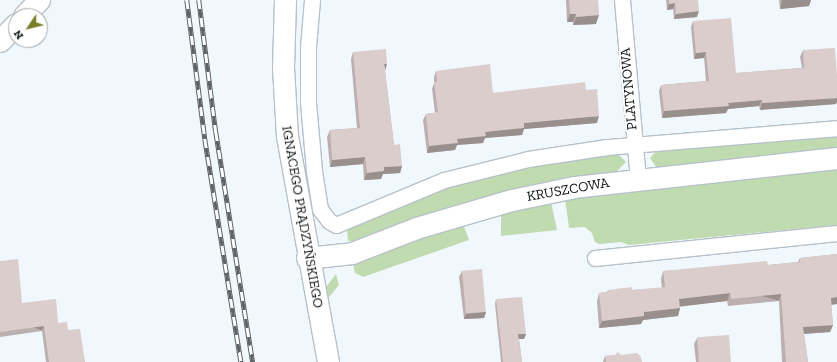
<!DOCTYPE html>
<meta charset="utf-8">
<style>
body{margin:0}
#map{position:relative;width:837px;height:362px;overflow:hidden;background:#f0f8fe;font-family:"Zilla Slab",serif}
div>[style]{position:absolute}
[style*='--x']{left:calc(var(--x)*1px);top:calc(var(--y)*1px);width:calc(var(--w)*1px);rotate:calc(var(--a)*1deg)}
.green>*{inset:0;background:#c0dbaf}
.roads{filter:drop-shadow(1px 0 #b7c1c9) drop-shadow(-1px 0 #b7c1c9) drop-shadow(0 1px #b7c1c9) drop-shadow(0 -1px #b7c1c9)}
.street>*{height:15px;margin:-7.5px;padding:0 7.5px;transform-origin:7.5px;border-radius:7.5px;background:#fff}
.secondary>*{height:21px;margin:-10.5px;padding:0 10.5px;transform-origin:10.5px;border-radius:10.5px;background:#fff}
.rail>*{height:4.5px;margin-top:-2.25px;transform-origin:0;background:repeating-linear-gradient(90deg,#fff 0 9px,#5d6366 0 18px);box-sizing:border-box;border-block:1px solid #5d6366}
.wall>*{inset:0;background:#bbb0af}
.shaded-wall>*{inset:0;background:#99908e;transform-origin:0 0}
.building>*{inset:0;background:#dacdcb;transform-origin:0 0}
span{translate:-50% -50%;white-space:nowrap;text-align:center;line-height:1.15;-webkit-text-stroke:4px #fff;paint-order:stroke}
.street-label{font-size:14px;color:#0e1214}
.north{position:absolute;left:8px;top:8px;width:40px;height:40px;box-sizing:border-box;background:#fff;border:1px solid #9fa0a1;border-radius:50%;rotate:235deg;font-size:11px;font-weight:700;line-height:16px;text-align:center;color:#0e1214}
.north::after{content:'';display:block;margin:auto;width:14px;height:18px;background:#787d27;clip-path:polygon(50% 0,100% 100%,50% 72%,0 100%)}
</style>
<div id="map">
<div class="green">
<i style="clip-path:polygon(837px 135px,837px 149px,656px 167px,650px 158px,656px 151px)"></i>
<i style="clip-path:polygon(618px 154px,626px 162px,617px 171px,522px 188px,355px 241px,348px 241px,347px 229px,444px 188px,537px 164px)"></i>
<i style="clip-path:polygon(837px 168px,837px 225px,629px 245px,621px 242px,599px 244px,595px 242px,592px 233px,585px 227px,569px 228px,565px 199px,615px 191px)"></i>
<i style="clip-path:polygon(551px 202px,557px 230px,501px 236px,501px 214px)"></i>
<i style="clip-path:polygon(463px 224px,469px 240px,363px 277px,355px 273px,353px 263px)"></i>
<i style="clip-path:polygon(336px 274px,339px 285px,329px 297px,327px 305px,326px 287px)"></i>
</div>
<div class="roads">
<div class="street">
<i style="--x:312;--y:0;--w:47;--a:94.9"></i>
<i style="--x:308;--y:47;--w:55;--a:90"></i>
<i style="--x:308;--y:102;--w:69;--a:85"></i>
<i style="--x:314;--y:171;--w:38;--a:81"></i>
<i style="--x:320;--y:209;--w:15;--a:53"></i>
<i style="--x:329;--y:221;--w:8;--a:30"></i>
<i style="--x:336;--y:225;--w:117;--a:-22.6"></i>
<i style="--x:444;--y:180;--w:87;--a:-14"></i>
<i style="--x:528;--y:159;--w:80;--a:-8.6"></i>
<i style="--x:607;--y:147;--w:231;--a:-4.7"></i>
<i style="--x:622;--y:0;--w:180;--a:84.9"></i>
<i style="--x:595;--y:258;--w:243;--a:-5.9"></i>
</div>
<div class="secondary">
<i style="--x:285;--y:0;--w:67;--a:91.7"></i>
<i style="--x:283;--y:67;--w:69;--a:86.7"></i>
<i style="--x:287;--y:136;--w:230;--a:79.7"></i>
<i style="--x:24;--y:16;--w:22;--a:-47"></i>
<i style="--x:0;--y:41;--w:23;--a:-47"></i>
<i style="--x:307;--y:258;--w:45;--a:-6.3"></i>
<i style="--x:352;--y:253;--w:69;--a:-21.3"></i>
<i style="--x:416;--y:228;--w:100;--a:-16.3"></i>
<i style="--x:512;--y:200;--w:63;--a:-11.8"></i>
<i style="--x:574;--y:187;--w:265;--a:-6.3"></i>
</div>
</div>
<div class="rail">
<i style="--x:187;--y:0;--w:140;--a:82.6"></i>
<i style="--x:205;--y:139;--w:226;--a:80.8"></i>
<i style="--x:199;--y:0;--w:133;--a:82.7"></i>
<i style="--x:216;--y:132;--w:233;--a:80.9"></i>
</div>
<div class="wall">
<i style="clip-path:polygon(566px 0,598px 0,596px 24px,573px 25px,573px 22px,567px 22px)"></i>
<i style="clip-path:polygon(666px 0,698px 0,697px 17px,674px 19px,673px 9px,667px 10px)"></i>
<i style="clip-path:polygon(779px 0,811px 0,809px 6px,780px 9px)"></i>
<i style="clip-path:polygon(693px 21px,736px 73px,802px 68px,800px 57px,803px 50px,836px 104px,760px 110px,759px 106px,728px 109px,726px 113px,662px 118px,659px 91px,661px 85px,706px 81px,704px 58px,694px 59px,691px 27px)"></i>
<i style="clip-path:polygon(353px 52px,385px 71px,394px 145px,402px 166px,400px 173px,383px 174px,381px 179px,364px 180px,363px 164px,330px 167px,327px 137px,330px 130px,357px 128px,351px 59px)"></i>
<i style="clip-path:polygon(436px 71px,493px 93px,586px 90px,597px 123px,524px 129px,522px 135px,485px 138px,483px 143px,457px 145px,455px 150px,427px 153px,423px 120px,426px 114px,435px 113px,432px 89px,434px 83px,434px 77px)"></i>
<i style="clip-path:polygon(837px 254px,837px 304px,831px 305px,833px 325px,830px 332px,804px 334px,808px 362px,782px 362px,779px 301px,728px 306px,727px 301px,680px 306px,680px 308px,678px 316px,643px 320px,641px 324px,599px 328px,597px 301px,599px 293px,607px 292px,608px 290px,632px 290px,662px 288px,661px 279px,663px 271px,768px 265px,798px 262px,800px 258px)"></i>
<i style="clip-path:polygon(0 261px,22px 303px,58px 323px,68px 330px,85px 362px,46px 362px,42px 331px,0 337px)"></i>
<i style="clip-path:polygon(462px 271px,486px 312px,484px 318px,464px 319px,459px 277px)"></i>
<i style="clip-path:polygon(496px 299px,526px 334px,524px 339px,519px 339px,522px 362px,501px 362px,495px 304px)"></i>
<i style="clip-path:polygon(697px 338px,731px 362px,696px 362px,694px 344px)"></i>
<i style="clip-path:polygon(621px 355px,642px 362px,603px 362px,605px 356px)"></i>
</div>
<div class="shaded-wall">
<i style="clip-path:polygon(782px 0,811px 0,809px 6px,780px 9px)"></i>
<i style="clip-path:polygon(675px 3px,673px 9px,667px 10px,669px 4px)"></i>
<i style="clip-path:polygon(699px 11px,697px 17px,674px 19px,676px 14px)"></i>
<i style="clip-path:polygon(570px 14px,576px 14px,573px 22px,567px 22px)"></i>
<i style="clip-path:polygon(599px 15px,596px 24px,573px 25px,576px 17px)"></i>
<i style="clip-path:polygon(706px 52px,704px 58px,694px 59px,696px 53px)"></i>
<i style="clip-path:polygon(384px 64px,387px 64px,385px 71px)"></i>
<i style="clip-path:polygon(837px 98px,837px 102px,836px 104px,760px 110px,762px 103px)"></i>
<i style="clip-path:polygon(762px 100px,759px 106px,728px 109px,726px 113px,662px 118px,664px 111px,728px 103px)"></i>
<i style="clip-path:polygon(599px 116px,597px 123px,524px 129px,522px 135px,485px 138px,483px 143px,457px 145px,455px 150px,427px 153px,429px 146px,485px 132px,524px 123px)"></i>
<i style="clip-path:polygon(365px 157px,363px 164px,330px 167px,332px 160px)"></i>
<i style="clip-path:polygon(402px 166px,400px 173px,383px 174px,381px 179px,364px 180px,367px 173px,384px 167px)"></i>
<i style="clip-path:polygon(730px 293px,727px 301px,677px 307px,679px 299px)"></i>
<i style="left:781px;top:294px;width:7px;height:50px;rotate:106deg"></i>
<i style="clip-path:polygon(837px 297px,837px 304px,828px 305px,831px 298px)"></i>
<i style="clip-path:polygon(680px 308px,678px 316px,643px 320px,641px 324px,599px 328px,602px 321px,644px 312px)"></i>
<i style="clip-path:polygon(486px 312px,484px 318px,464px 319px,466px 314px)"></i>
<i style="clip-path:polygon(833px 325px,830px 332px,801px 334px,803px 327px)"></i>
<i style="left:44px;top:326px;width:5px;height:44px;rotate:112deg"></i>
<i style="clip-path:polygon(518px 334px,526px 334px,524px 339px,517px 339px)"></i>
</div>
<div class="building">
<i style="clip-path:polygon(569px 0,598px 0,599px 15px,576px 17px,576px 14px,570px 14px)"></i>
<i style="clip-path:polygon(669px 0,698px 0,699px 11px,676px 14px,675px 3px,669px 4px)"></i>
<i style="clip-path:polygon(731px 18px,736px 73px,804px 68px,803px 50px,835px 48px,837px 76px,837px 98px,762px 103px,762px 100px,728px 103px,729px 106px,664px 111px,661px 85px,709px 81px,706px 52px,696px 53px,693px 21px)"></i>
<i style="clip-path:polygon(386px 49px,387px 64px,384px 64px,394px 145px,400px 144px,402px 166px,384px 167px,384px 171px,367px 173px,365px 157px,332px 160px,330px 130px,360px 128px,353px 52px)"></i>
<i style="clip-path:polygon(490px 64px,493px 93px,585px 82px,586px 90px,597px 89px,599px 116px,524px 123px,524px 128px,485px 132px,486px 136px,457px 139px,458px 143px,429px 146px,426px 114px,438px 112px,434px 82px,437px 82px,436px 71px)"></i>
<i style="clip-path:polygon(837px 254px,837px 297px,831px 298px,833px 325px,803px 327px,808px 362px,786px 362px,781px 294px,731px 299px,730px 293px,679px 299px,680px 308px,644px 312px,644px 316px,602px 321px,599px 293px,608px 292px,608px 290px,632px 287px,632px 290px,665px 287px,663px 271px,767px 261px,768px 265px,800px 262px,800px 258px)"></i>
<i style="clip-path:polygon(18px 259px,22px 303px,56px 299px,58px 323px,67px 322px,68px 330px,80px 329px,85px 362px,49px 362px,44px 326px,0 332px,0 261px)"></i>
<i style="left:482px;top:269px;width:43px;height:20px;rotate:85deg"></i>
<i style="clip-path:polygon(522px 297px,526px 334px,518px 334px,522px 362px,503px 362px,496px 299px)"></i>
<i style="left:729px;top:335px;width:27px;height:32px;rotate:86deg"></i>
<i style="clip-path:polygon(618px 352px,621px 355px,637px 353px,641px 357px,642px 362px,606px 362px,605px 356px,615px 355px)"></i>
</div>
<div class="street-label">
<span style="left:629px;top:89px;rotate:-95deg">PLATYNOWA</span>
<span style="left:568px;top:190px;rotate:-10deg">KRUSZCOWA</span>
<span style="left:302px;top:217px;rotate:80deg">IGNACEGO PRĄDZYŃSKIEGO</span>
</div>
<div class="north">N</div>
</div>
